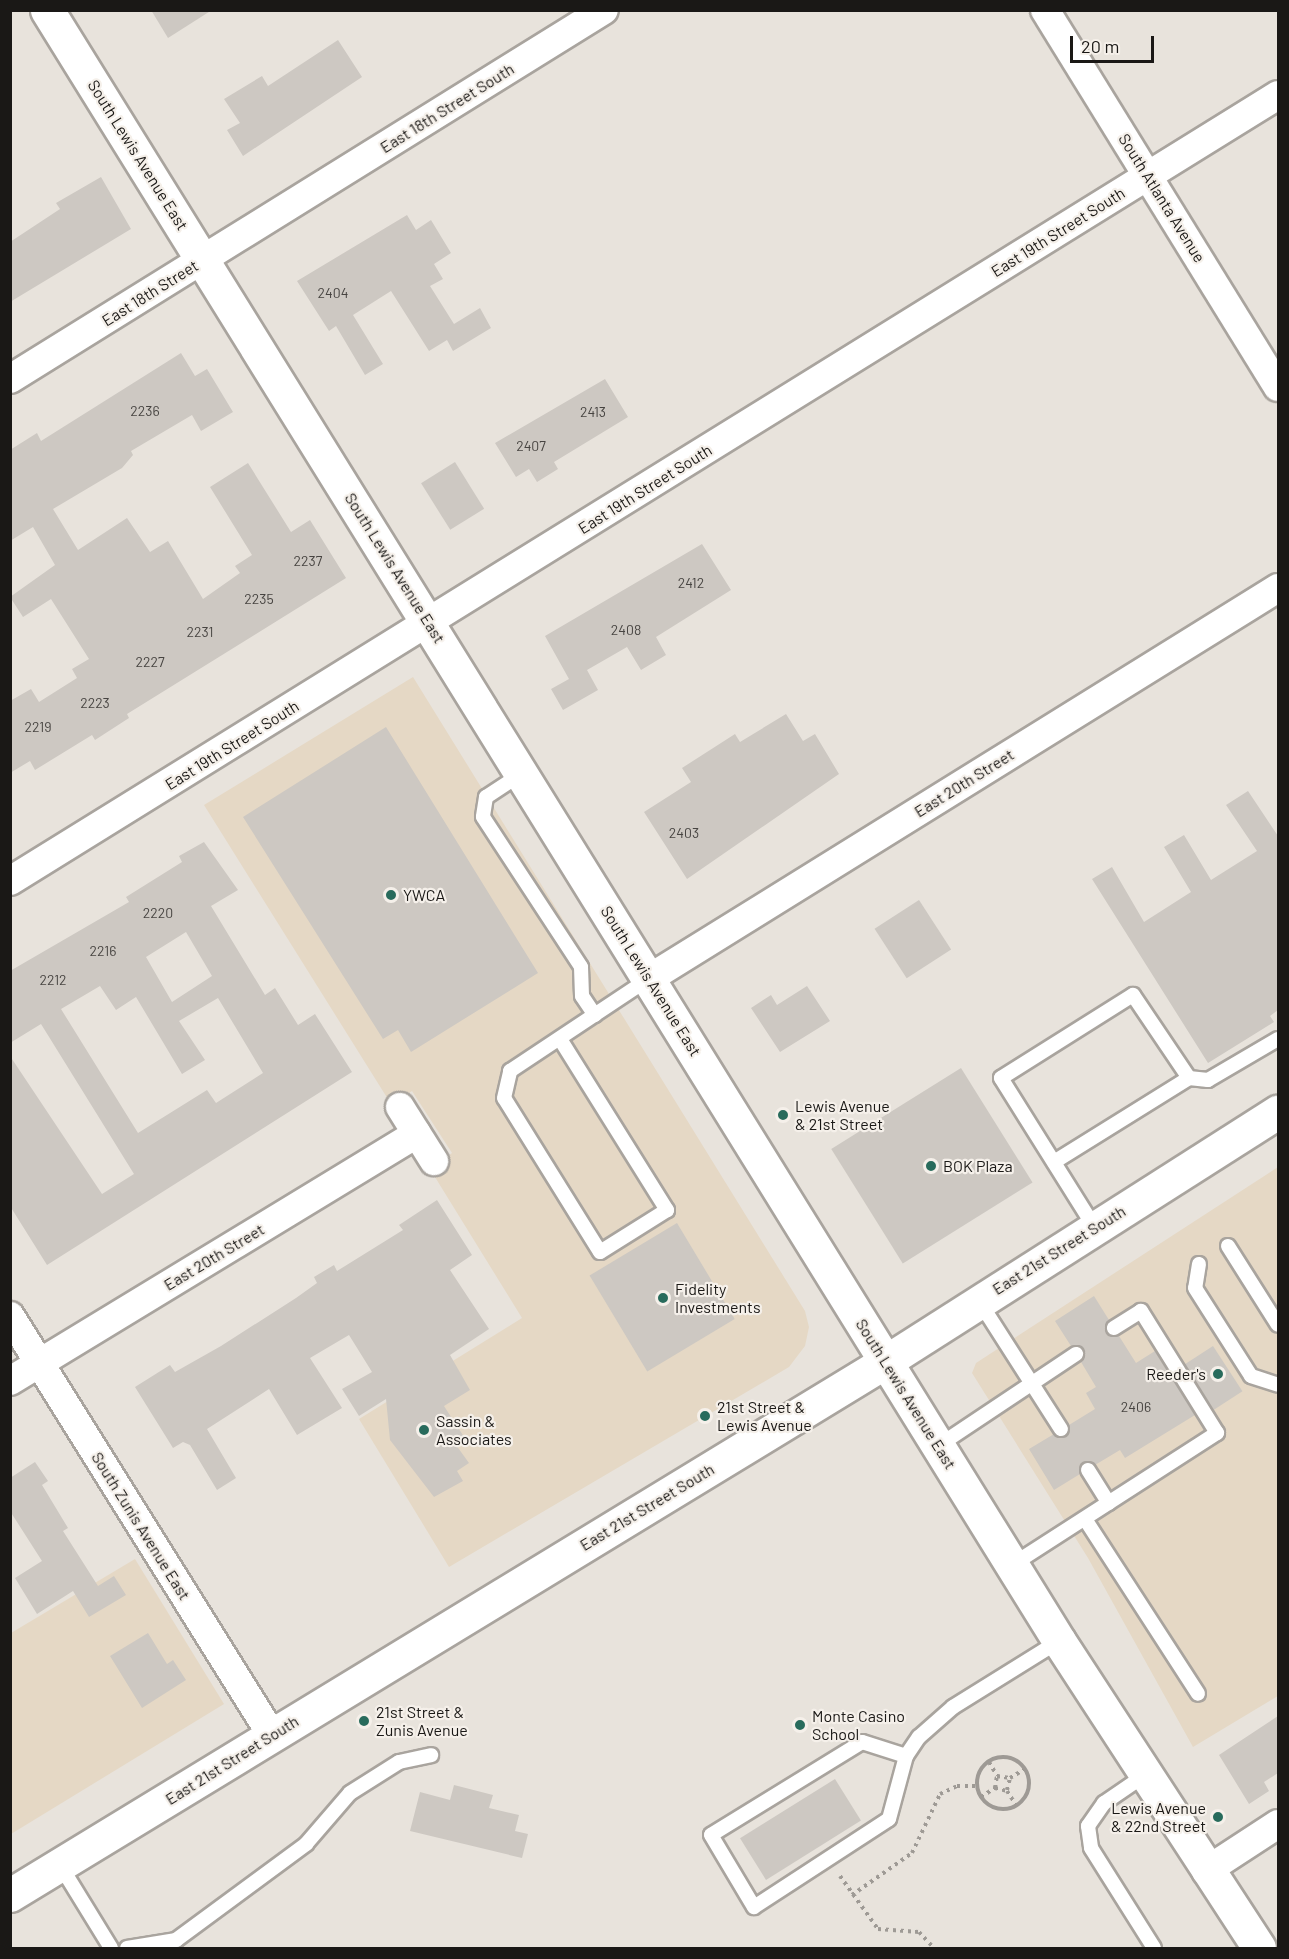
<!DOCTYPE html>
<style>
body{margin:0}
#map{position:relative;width:1289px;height:1959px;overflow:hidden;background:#e8e3dc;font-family:Barlow,sans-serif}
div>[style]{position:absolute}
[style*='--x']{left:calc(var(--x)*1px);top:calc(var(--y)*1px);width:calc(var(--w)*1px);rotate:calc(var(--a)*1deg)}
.commercial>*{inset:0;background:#e5d8c5}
.building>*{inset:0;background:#cdc8c2;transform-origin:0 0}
.path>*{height:4px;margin-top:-2px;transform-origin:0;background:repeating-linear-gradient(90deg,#9e9a95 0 3px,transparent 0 7.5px)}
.path>.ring{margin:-2px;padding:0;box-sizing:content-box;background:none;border:4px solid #9e9a95;border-radius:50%}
.roads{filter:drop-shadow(2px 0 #a9a49e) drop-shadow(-2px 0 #a9a49e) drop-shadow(0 2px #a9a49e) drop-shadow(0 -2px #a9a49e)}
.service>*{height:14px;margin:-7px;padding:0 7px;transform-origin:7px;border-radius:7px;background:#fff}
.minor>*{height:28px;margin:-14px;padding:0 14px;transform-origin:14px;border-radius:14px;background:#fff}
.secondary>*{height:33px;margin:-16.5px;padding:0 16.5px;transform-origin:16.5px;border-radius:16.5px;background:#fff}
.dots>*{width:16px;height:16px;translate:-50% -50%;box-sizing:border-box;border:3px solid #f5f0ea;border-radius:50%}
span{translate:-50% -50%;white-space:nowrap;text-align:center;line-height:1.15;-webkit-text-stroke:4.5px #f5f0ea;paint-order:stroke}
.number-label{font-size:14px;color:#474441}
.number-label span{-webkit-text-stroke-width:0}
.street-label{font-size:16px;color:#1a1816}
.poi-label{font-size:16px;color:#1a1816}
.left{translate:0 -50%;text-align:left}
.right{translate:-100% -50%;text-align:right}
.frame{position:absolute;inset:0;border:12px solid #1a1816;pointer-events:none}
.scale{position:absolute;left:1070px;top:36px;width:84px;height:27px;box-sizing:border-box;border:3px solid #1a1816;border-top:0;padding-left:8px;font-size:18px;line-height:21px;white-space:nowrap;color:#1a1816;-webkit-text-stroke:4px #f5f0ea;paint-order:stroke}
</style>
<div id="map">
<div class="commercial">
<i style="clip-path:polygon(413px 677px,805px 1311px,809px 1327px,805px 1346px,789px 1367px,449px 1567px,359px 1419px,522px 1318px,430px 1169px,452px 1153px,412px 1091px,391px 1104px,204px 805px)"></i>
<i style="clip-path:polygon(1278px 1167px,1278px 1696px,1193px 1747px,1088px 1558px,972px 1373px,976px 1363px)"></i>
<i style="clip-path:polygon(135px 1559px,224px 1704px,11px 1834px,11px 1633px)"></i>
</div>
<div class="building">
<i style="clip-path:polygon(151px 10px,212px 10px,168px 38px)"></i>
<i style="clip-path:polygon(338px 40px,362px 77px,243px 156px,227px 130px,240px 123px,224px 99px,262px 76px,268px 86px)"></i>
<i style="clip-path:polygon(101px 177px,131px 229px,10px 302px,10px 242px,60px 209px,56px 203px)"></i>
<i style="clip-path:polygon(407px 215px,416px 230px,431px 220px,451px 253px,434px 264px,443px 279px,430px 286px,454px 324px,480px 308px,491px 328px,453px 351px,447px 340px,429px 351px,391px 291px,353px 315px,383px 364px,365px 375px,336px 326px,329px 331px,297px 281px)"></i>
<i style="clip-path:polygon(181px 353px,195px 376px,207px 369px,233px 412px,201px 431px,192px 415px,131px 451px,133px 455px,122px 468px,53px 509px,78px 550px,127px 518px,150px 552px,168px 541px,203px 599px,240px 573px,235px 566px,252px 555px,210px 487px,248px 463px,291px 532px,310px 520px,346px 578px,127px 714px,129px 718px,95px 740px,92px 735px,35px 770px,30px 761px,10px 773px,10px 701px,31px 689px,39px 702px,77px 678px,72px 669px,89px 659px,51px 599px,23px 617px,10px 597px,55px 565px,33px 527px,10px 541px,10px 450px,37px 433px,41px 441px)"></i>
<i style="clip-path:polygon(605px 379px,628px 417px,554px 462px,558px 469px,537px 482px,529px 469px,516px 477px,495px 443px)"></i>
<i style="left:455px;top:462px;width:55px;height:40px;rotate:58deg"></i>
<i style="clip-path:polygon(702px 544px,731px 590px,656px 637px,666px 655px,641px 670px,627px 647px,587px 670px,598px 690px,563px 710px,551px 689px,569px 679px,545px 636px)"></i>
<i style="clip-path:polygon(786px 714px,803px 741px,815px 734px,839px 774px,687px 879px,644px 812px,691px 782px,682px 768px,735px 734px,740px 742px)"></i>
<i style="clip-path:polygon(386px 727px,538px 973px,411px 1052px,398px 1030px,383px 1039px,243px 817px)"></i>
<i style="clip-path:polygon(1248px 791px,1278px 836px,1278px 1010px,1270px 1016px,1274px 1022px,1208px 1063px,1092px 879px,1112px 867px,1144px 922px,1191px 892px,1164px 847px,1184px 835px,1211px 880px,1257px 851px,1226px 805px)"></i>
<i style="clip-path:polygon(evenodd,204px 842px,238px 890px,211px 906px,265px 995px,275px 988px,298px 1025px,315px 1014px,352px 1072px,47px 1265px,10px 1206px,10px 1056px,102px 1194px,134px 1174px,41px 1024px,10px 1043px,10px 971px,129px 902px,126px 897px,182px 862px,179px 856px,204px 842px,186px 932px,212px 976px,172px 1002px,146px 957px,186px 932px,204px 842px,100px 986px,116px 1010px,136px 997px,182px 1074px,205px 1060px,179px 1021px,218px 998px,263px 1073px,216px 1103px,207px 1090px,138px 1133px,61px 1009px,100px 986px)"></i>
<i style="left:919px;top:900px;width:59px;height:53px;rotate:57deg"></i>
<i style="clip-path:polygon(807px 986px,830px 1021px,780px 1052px,751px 1008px,771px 995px,777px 1005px)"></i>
<i style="left:961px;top:1068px;width:135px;height:153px;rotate:58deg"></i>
<i style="clip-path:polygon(437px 1200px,472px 1255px,450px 1270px,489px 1329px,450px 1355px,470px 1390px,444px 1406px,466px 1440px,456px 1445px,469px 1463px,457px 1471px,463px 1481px,434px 1497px,390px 1440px,386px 1399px,359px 1416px,342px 1389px,372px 1372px,349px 1335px,310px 1358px,342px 1408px,297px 1435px,269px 1389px,207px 1429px,236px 1478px,217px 1490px,190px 1445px,183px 1442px,173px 1448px,135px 1387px,170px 1365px,175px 1372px,221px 1346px,296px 1298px,317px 1283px,314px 1277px,334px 1265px,337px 1271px,403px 1230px,399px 1225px)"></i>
<i style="left:677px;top:1223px;width:112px;height:102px;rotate:59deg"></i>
<i style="clip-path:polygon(1094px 1296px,1109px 1320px,1107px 1333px,1119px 1336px,1136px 1363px,1155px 1351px,1195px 1415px,1125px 1458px,1120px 1450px,1095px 1465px,1084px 1462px,1080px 1474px,1054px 1490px,1029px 1449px,1054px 1434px,1066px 1436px,1069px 1425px,1095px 1409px,1086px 1393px,1096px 1387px,1081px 1362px,1084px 1350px,1071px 1346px,1055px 1321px)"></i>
<i style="left:1213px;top:1346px;width:54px;height:34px;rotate:57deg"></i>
<i style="clip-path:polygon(35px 1462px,48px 1481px,42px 1485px,68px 1528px,63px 1531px,98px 1586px,114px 1576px,126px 1595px,89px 1617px,73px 1591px,37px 1614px,15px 1578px,42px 1561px,10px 1511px,10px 1478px)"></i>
<i style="clip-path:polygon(148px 1633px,167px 1664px,173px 1660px,186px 1680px,142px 1708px,110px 1656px)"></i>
<i style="clip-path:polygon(1278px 1716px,1278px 1773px,1264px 1782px,1269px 1791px,1249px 1804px,1219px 1755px)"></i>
<i style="left:835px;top:1779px;width:49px;height:112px;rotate:58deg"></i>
<i style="clip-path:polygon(454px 1785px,493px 1795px,489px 1808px,519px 1815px,515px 1831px,528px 1834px,522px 1858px,410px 1831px,420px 1792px,450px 1800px)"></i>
</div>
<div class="path">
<i class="ring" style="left:977px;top:1757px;width:48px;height:48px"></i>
<i style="--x:989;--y:1762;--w:16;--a:60"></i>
<i style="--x:997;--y:1776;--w:13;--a:9"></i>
<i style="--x:1010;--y:1778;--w:17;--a:-31"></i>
<i style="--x:995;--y:1788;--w:12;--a:-81"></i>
<i style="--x:995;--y:1788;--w:12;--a:14"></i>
<i style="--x:1007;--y:1790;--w:12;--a:-76"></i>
<i style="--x:1007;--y:1791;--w:17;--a:57"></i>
<i style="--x:981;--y:1797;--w:17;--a:-33"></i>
<i style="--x:840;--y:1876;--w:65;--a:54.4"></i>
<i style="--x:878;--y:1929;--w:41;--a:4.2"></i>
<i style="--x:919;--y:1932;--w:22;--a:47"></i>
<i style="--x:852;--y:1895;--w:73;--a:-35"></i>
<i style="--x:912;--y:1853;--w:65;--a:-64.6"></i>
<i style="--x:940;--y:1794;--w:19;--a:-25"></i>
<i style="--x:957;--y:1786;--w:20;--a:0"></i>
</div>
<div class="roads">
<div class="service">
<i style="--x:521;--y:774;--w:42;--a:146.7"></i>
<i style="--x:486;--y:797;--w:20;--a:99"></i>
<i style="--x:483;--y:817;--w:179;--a:56.8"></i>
<i style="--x:581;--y:967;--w:29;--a:88"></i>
<i style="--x:582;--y:996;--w:23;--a:56"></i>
<i style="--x:560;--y:1039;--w:202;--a:58"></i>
<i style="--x:667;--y:1210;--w:79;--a:147.9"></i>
<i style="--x:600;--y:1252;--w:181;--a:-121.9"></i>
<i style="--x:504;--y:1098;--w:28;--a:-77"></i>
<i style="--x:510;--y:1071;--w:168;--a:-33.6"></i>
<i style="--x:1054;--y:1162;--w:159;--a:-31.9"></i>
<i style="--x:1189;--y:1078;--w:19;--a:6"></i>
<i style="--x:1208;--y:1080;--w:81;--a:-30.4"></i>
<i style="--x:1095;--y:1228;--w:177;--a:-122.1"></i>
<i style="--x:1001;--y:1078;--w:156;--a:-32.2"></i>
<i style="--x:1133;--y:995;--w:100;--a:56"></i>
<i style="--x:1228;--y:1246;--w:93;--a:57.7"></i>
<i style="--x:1199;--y:1264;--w:24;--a:99"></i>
<i style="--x:1195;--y:1288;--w:104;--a:57.5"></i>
<i style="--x:1251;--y:1376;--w:28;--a:18"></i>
<i style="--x:979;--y:1301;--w:152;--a:57.4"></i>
<i style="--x:938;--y:1446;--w:166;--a:-33.7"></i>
<i style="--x:1088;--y:1470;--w:39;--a:58"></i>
<i style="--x:1085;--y:1519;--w:208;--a:57.1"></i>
<i style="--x:1012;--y:1565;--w:244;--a:-32.8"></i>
<i style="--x:1217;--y:1433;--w:144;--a:-121.9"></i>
<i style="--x:1141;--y:1311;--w:32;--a:148"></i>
<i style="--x:906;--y:1756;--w:46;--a:-162.3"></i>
<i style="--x:862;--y:1742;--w:177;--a:148.4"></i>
<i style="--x:711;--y:1835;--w:84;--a:59.2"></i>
<i style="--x:754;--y:1907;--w:161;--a:-33.1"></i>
<i style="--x:889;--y:1819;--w:65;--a:-74.9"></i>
<i style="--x:906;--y:1756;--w:23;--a:-56"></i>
<i style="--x:919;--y:1737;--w:45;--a:-41.4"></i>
<i style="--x:953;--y:1707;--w:125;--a:-31.9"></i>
<i style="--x:1145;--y:1775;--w:50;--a:145.7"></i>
<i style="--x:1104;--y:1803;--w:28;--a:125"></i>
<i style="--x:1088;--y:1826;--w:22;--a:82"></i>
<i style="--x:1091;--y:1848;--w:118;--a:57.8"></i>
<i style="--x:60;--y:1865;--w:97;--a:58.4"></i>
<i style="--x:127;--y:1948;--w:50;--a:-9.3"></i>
<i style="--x:176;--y:1940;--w:162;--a:-36.4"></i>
<i style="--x:306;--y:1844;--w:67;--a:-49.2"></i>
<i style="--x:350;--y:1793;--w:58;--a:-32.3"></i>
<i style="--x:399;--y:1762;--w:33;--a:-12"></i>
</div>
<div class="minor">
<i style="--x:1045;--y:10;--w:443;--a:58.3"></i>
<i style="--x:10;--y:379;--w:699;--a:-31.85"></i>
<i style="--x:10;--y:881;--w:1492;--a:-31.79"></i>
<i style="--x:650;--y:978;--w:739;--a:-31.84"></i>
<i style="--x:400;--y:1107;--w:64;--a:57.8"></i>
<i style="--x:10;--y:1316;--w:494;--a:58"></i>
<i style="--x:10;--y:1381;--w:476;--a:-31.3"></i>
<i style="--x:1206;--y:1871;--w:86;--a:-33.1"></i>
</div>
<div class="secondary">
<i style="--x:47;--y:10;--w:1919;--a:58.18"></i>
<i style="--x:1059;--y:1641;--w:366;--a:56.9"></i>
<i style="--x:10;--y:1895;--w:1025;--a:-31.35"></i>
<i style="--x:885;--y:1362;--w:466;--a:-32.5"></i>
</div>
</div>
<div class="dots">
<i style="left:391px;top:895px;background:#286b5c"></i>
<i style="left:783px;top:1115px;background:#286b5c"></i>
<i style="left:931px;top:1166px;background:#286b5c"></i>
<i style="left:663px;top:1298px;background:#286b5c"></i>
<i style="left:1218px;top:1374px;background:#286b5c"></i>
<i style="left:705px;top:1416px;background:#286b5c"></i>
<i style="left:424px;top:1430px;background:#286b5c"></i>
<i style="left:364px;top:1721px;background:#286b5c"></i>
<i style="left:800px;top:1725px;background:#286b5c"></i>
<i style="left:1218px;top:1817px;background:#286b5c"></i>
</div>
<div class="number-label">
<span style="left:333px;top:293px">2404</span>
<span style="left:145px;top:411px">2236</span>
<span style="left:593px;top:412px">2413</span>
<span style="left:531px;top:446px">2407</span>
<span style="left:308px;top:561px">2237</span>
<span style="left:691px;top:583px">2412</span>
<span style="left:259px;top:599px">2235</span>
<span style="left:626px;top:630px">2408</span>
<span style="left:200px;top:632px">2231</span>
<span style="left:150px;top:662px">2227</span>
<span style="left:95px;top:703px">2223</span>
<span style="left:38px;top:727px">2219</span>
<span style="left:684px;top:833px">2403</span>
<span style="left:158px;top:913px">2220</span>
<span style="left:103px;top:951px">2216</span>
<span style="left:53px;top:980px">2212</span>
<span style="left:1136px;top:1407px">2406</span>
</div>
<div class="street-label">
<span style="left:447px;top:108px;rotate:-32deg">East 18th Street South</span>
<span style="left:138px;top:155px;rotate:58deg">South Lewis Avenue East</span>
<span style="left:1162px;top:198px;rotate:58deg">South Atlanta Avenue</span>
<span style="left:1058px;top:232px;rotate:-32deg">East 19th Street South</span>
<span style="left:150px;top:293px;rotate:-32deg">East 18th Street</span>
<span style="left:645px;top:489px;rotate:-32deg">East 19th Street South</span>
<span style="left:395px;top:568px;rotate:58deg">South Lewis Avenue East</span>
<span style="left:232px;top:745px;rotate:-32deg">East 19th Street South</span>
<span style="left:964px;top:783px;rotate:-32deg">East 20th Street</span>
<span style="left:651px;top:981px;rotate:58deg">South Lewis Avenue East</span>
<span style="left:1059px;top:1250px;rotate:-32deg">East 21st Street South</span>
<span style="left:214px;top:1257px;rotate:-31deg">East 20th Street</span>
<span style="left:906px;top:1394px;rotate:58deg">South Lewis Avenue East</span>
<span style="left:647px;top:1507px;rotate:-31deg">East 21st Street South</span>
<span style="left:141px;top:1526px;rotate:58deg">South Zunis Avenue East</span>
<span style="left:232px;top:1760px;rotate:-32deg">East 21st Street South</span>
</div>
<div class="poi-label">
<span class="left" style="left:403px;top:895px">YWCA</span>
<span class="left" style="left:795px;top:1115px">Lewis Avenue<br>&amp; 21st Street</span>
<span class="left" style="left:943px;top:1166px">BOK Plaza</span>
<span class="left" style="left:675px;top:1298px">Fidelity<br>Investments</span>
<span class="right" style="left:1206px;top:1374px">Reeder's</span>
<span class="left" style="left:717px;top:1416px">21st Street &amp;<br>Lewis Avenue</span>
<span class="left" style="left:436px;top:1430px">Sassin &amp;<br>Associates</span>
<span class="left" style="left:376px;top:1721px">21st Street &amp;<br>Zunis Avenue</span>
<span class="left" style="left:812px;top:1725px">Monte Casino<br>School</span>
<span class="right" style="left:1206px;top:1817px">Lewis Avenue<br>&amp; 22nd Street</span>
</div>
<div class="frame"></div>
<div class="scale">20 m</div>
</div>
